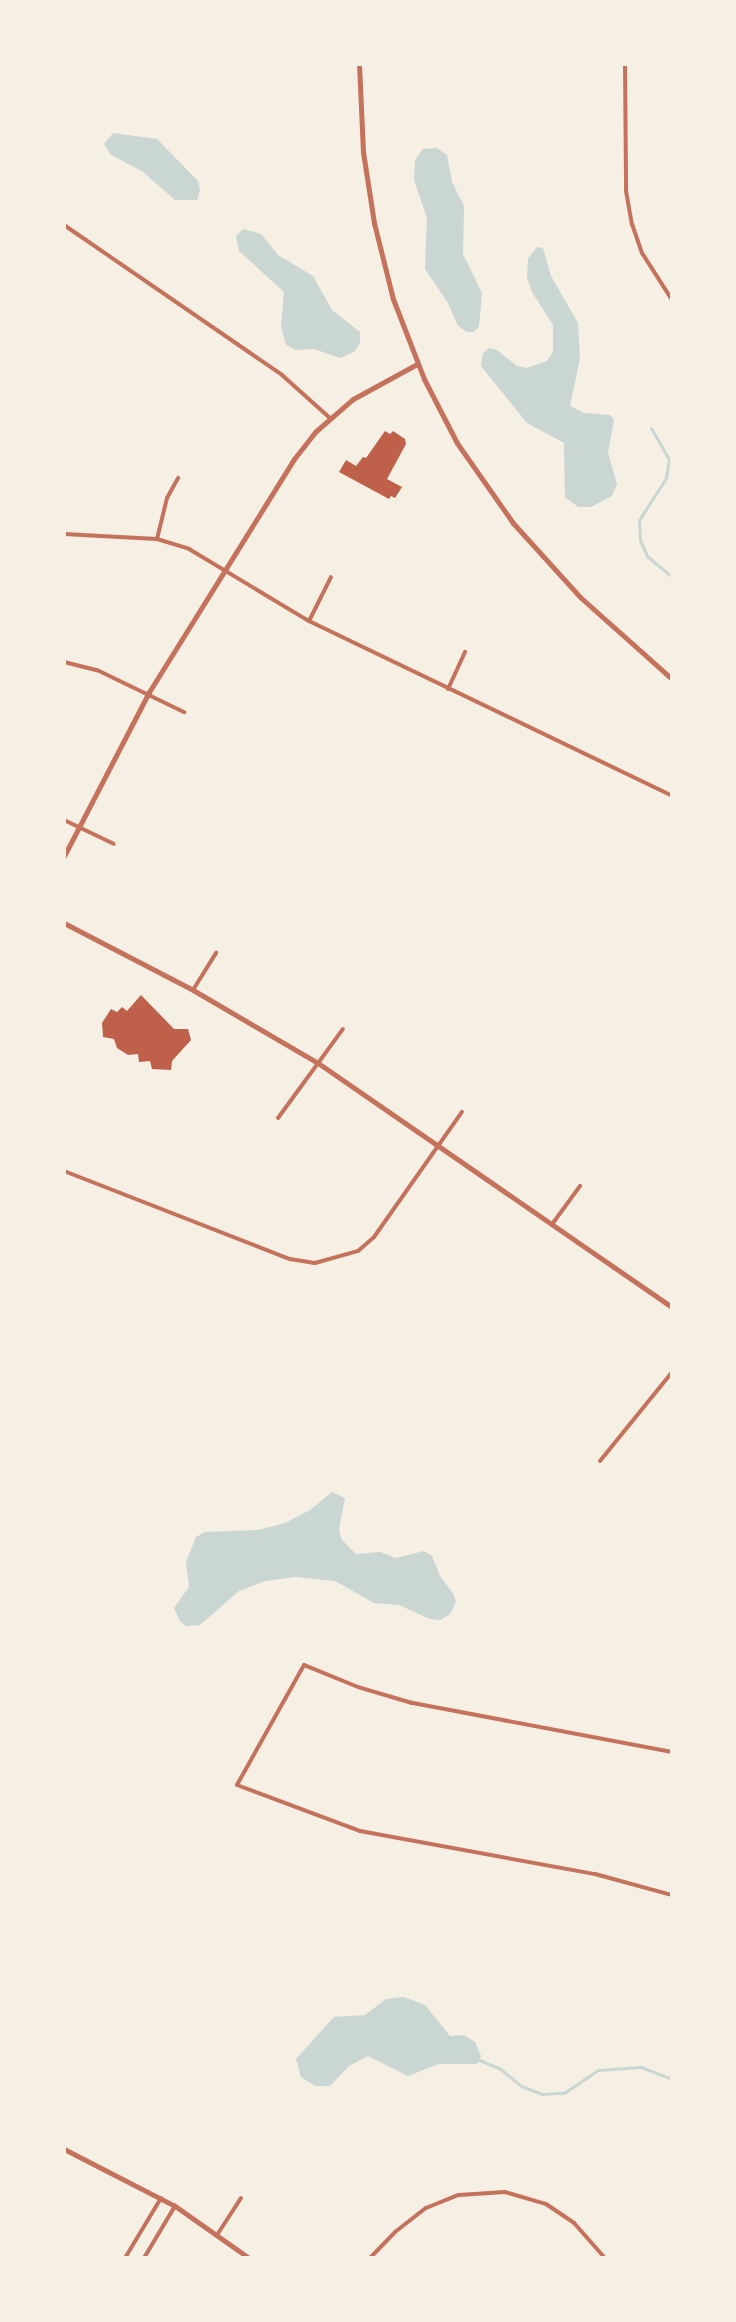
<!DOCTYPE html>
<style>
body{margin:0}
#map{position:relative;width:736px;height:2322px;overflow:hidden;background:#f6efe4;font-family:Bitter,serif}
div>[style]{position:absolute}
[style*='--x']{left:calc(var(--x)*1px);top:calc(var(--y)*1px);width:calc(var(--w)*1px);rotate:calc(var(--a)*1deg)}
.water>*{inset:0;background:#c9d6d2}
.stream>*{height:3px;margin:-1.5px;padding:0 1.5px;transform-origin:1.5px;border-radius:1.5px;background:#c9d6d2}
.building>*{inset:0;background:#bf614a}
.minor>*{height:4px;margin:-2px;padding:0 2px;transform-origin:2px;border-radius:2px;background:#c5725c}
.tertiary>*{height:5px;margin:-2.5px;padding:0 2.5px;transform-origin:2.5px;border-radius:2.5px;background:#c5725c}
span{translate:-50% -50%;white-space:nowrap;text-align:center;line-height:1.15;-webkit-text-stroke:6px #f6efe4;paint-order:stroke}
.frame{position:absolute;inset:0;border:66px solid #f6efe4;pointer-events:none}
</style>
<div id="map">
<div class="water">
<i style="clip-path:polygon(113px 133px,157px 139px,198px 181px,200px 190px,197px 200px,175px 200px,142px 171px,111px 155px,104px 144px)"></i>
<i style="clip-path:polygon(437px 148px,447px 155px,452px 182px,464px 206px,463px 254px,482px 293px,479px 327px,473px 332px,467px 332px,458px 326px,448px 303px,425px 269px,427px 218px,414px 180px,415px 160px,423px 149px)"></i>
<i style="clip-path:polygon(243px 229px,261px 234px,278px 255px,313px 276px,332px 310px,360px 332px,360px 343px,354px 352px,340px 358px,314px 349px,295px 350px,286px 345px,281px 327px,284px 292px,239px 251px,236px 236px)"></i>
<i style="clip-path:polygon(537px 247px,543px 248px,551px 276px,578px 323px,580px 358px,570px 406px,584px 413px,610px 415px,614px 420px,608px 453px,617px 484px,612px 496px,591px 507px,578px 507px,565px 497px,564px 443px,527px 423px,481px 366px,483px 353px,489px 348px,497px 350px,517px 366px,527px 368px,547px 361px,553px 352px,553px 325px,532px 292px,527px 277px,528px 259px)"></i>
<i style="clip-path:polygon(332px 1492px,345px 1498px,339px 1530px,342px 1540px,356px 1554px,380px 1552px,396px 1558px,424px 1551px,432px 1556px,440px 1576px,454px 1595px,456px 1602px,450px 1614px,440px 1620px,430px 1619px,399px 1605px,374px 1603px,335px 1581px,295px 1577px,265px 1581px,239px 1591px,200px 1625px,186px 1626px,180px 1621px,174px 1608px,189px 1587px,186px 1562px,196px 1537px,205px 1532px,258px 1530px,285px 1523px,310px 1510px)"></i>
<i style="clip-path:polygon(404px 1997px,425px 2005px,450px 2036px,464px 2035px,475px 2042px,481px 2056px,477px 2064px,439px 2064px,408px 2076px,368px 2056px,349px 2066px,330px 2086px,315px 2086px,301px 2077px,296px 2059px,334px 2017px,365px 2015px,386px 1999px)"></i>
</div>
<div class="stream">
<i style="--x:651;--y:428;--w:36;--a:60"></i>
<i style="--x:669;--y:459;--w:19;--a:99"></i>
<i style="--x:666;--y:478;--w:50;--a:122.7"></i>
<i style="--x:639;--y:520;--w:20;--a:87"></i>
<i style="--x:640;--y:540;--w:17;--a:66"></i>
<i style="--x:647;--y:556;--w:33;--a:40"></i>
<i style="--x:479;--y:2060;--w:22;--a:22"></i>
<i style="--x:499;--y:2068;--w:28;--a:39"></i>
<i style="--x:521;--y:2086;--w:22;--a:21"></i>
<i style="--x:542;--y:2094;--w:22;--a:-3"></i>
<i style="--x:564;--y:2093;--w:41;--a:-34.1"></i>
<i style="--x:598;--y:2070;--w:43;--a:-4"></i>
<i style="--x:641;--y:2067;--w:33;--a:21"></i>
</div>
<div class="building">
<i style="clip-path:polygon(385px 431px,390px 434px,393px 431px,405px 439px,406px 444px,387px 479px,402px 487px,395px 498px,391px 496px,389px 499px,339px 472px,346px 460px,356px 466px,363px 457px,366px 458px)"></i>
<i style="clip-path:polygon(141px 995px,174px 1029px,188px 1029px,191px 1040px,172px 1061px,171px 1070px,152px 1069px,150px 1061px,139px 1062px,138px 1054px,128px 1055px,117px 1048px,114px 1039px,103px 1037px,102px 1023px,111px 1009px,117px 1012px,122px 1007px,127px 1011px)"></i>
</div>
<div class="minor">
<i style="--x:625;--y:64;--w:127;--a:89.5"></i>
<i style="--x:626;--y:191;--w:34;--a:80"></i>
<i style="--x:632;--y:224;--w:31;--a:71"></i>
<i style="--x:642;--y:253;--w:56;--a:57.4"></i>
<i style="--x:64;--y:225;--w:265;--a:34.5"></i>
<i style="--x:282;--y:375;--w:64;--a:41.9"></i>
<i style="--x:64;--y:534;--w:93;--a:3.1"></i>
<i style="--x:157;--y:539;--w:34;--a:17"></i>
<i style="--x:189;--y:549;--w:140;--a:31"></i>
<i style="--x:309;--y:621;--w:403;--a:25.7"></i>
<i style="--x:157;--y:539;--w:42;--a:-76.3"></i>
<i style="--x:167;--y:498;--w:23;--a:-61"></i>
<i style="--x:309;--y:621;--w:49;--a:-63.4"></i>
<i style="--x:64;--y:662;--w:34;--a:14"></i>
<i style="--x:97;--y:670;--w:97;--a:25.8"></i>
<i style="--x:448;--y:689;--w:41;--a:-65.3"></i>
<i style="--x:64;--y:820;--w:55;--a:25.6"></i>
<i style="--x:193;--y:990;--w:44;--a:-58.1"></i>
<i style="--x:278;--y:1118;--w:110;--a:-53.9"></i>
<i style="--x:64;--y:1171;--w:243;--a:21.3"></i>
<i style="--x:290;--y:1259;--w:25;--a:9"></i>
<i style="--x:315;--y:1263;--w:45;--a:-15.6"></i>
<i style="--x:358;--y:1251;--w:21;--a:-41"></i>
<i style="--x:374;--y:1237;--w:153;--a:-54.9"></i>
<i style="--x:553;--y:1223;--w:46;--a:-53.9"></i>
<i style="--x:600;--y:1461;--w:114;--a:-51"></i>
<i style="--x:672;--y:1752;--w:265;--a:-169.3"></i>
<i style="--x:412;--y:1703;--w:56;--a:-163.5"></i>
<i style="--x:358;--y:1687;--w:58;--a:-157.8"></i>
<i style="--x:304;--y:1665;--w:137;--a:119.2"></i>
<i style="--x:237;--y:1785;--w:131;--a:20.5"></i>
<i style="--x:360;--y:1831;--w:239;--a:10.4"></i>
<i style="--x:595;--y:1874;--w:80;--a:15.3"></i>
<i style="--x:217;--y:2235;--w:44;--a:-57"></i>
<i style="--x:125;--y:2258;--w:70;--a:-59"></i>
<i style="--x:144;--y:2258;--w:61;--a:-59.2"></i>
<i style="--x:370;--y:2258;--w:36;--a:-46"></i>
<i style="--x:395;--y:2232;--w:39;--a:-38"></i>
<i style="--x:426;--y:2208;--w:35;--a:-22"></i>
<i style="--x:459;--y:2195;--w:46;--a:-3.7"></i>
<i style="--x:505;--y:2192;--w:43;--a:16.3"></i>
<i style="--x:546;--y:2204;--w:34;--a:34"></i>
<i style="--x:574;--y:2223;--w:47;--a:48.5"></i>
</div>
<div class="tertiary">
<i style="--x:359;--y:64;--w:88;--a:87.4"></i>
<i style="--x:363;--y:152;--w:72;--a:81.2"></i>
<i style="--x:374;--y:223;--w:78;--a:76"></i>
<i style="--x:393;--y:299;--w:86;--a:68.8"></i>
<i style="--x:424;--y:379;--w:72;--a:62.7"></i>
<i style="--x:457;--y:443;--w:98;--a:55"></i>
<i style="--x:513;--y:523;--w:100;--a:47.8"></i>
<i style="--x:580;--y:597;--w:123;--a:41.7"></i>
<i style="--x:64;--y:856;--w:185;--a:-62.6"></i>
<i style="--x:149;--y:692;--w:274;--a:-58.1"></i>
<i style="--x:294;--y:459;--w:34;--a:-52"></i>
<i style="--x:315;--y:432;--w:50;--a:-41"></i>
<i style="--x:353;--y:399;--w:73;--a:-28.7"></i>
<i style="--x:64;--y:923;--w:145;--a:27.4"></i>
<i style="--x:193;--y:990;--w:145;--a:30.3"></i>
<i style="--x:318;--y:1063;--w:430;--a:34.6"></i>
<i style="--x:64;--y:2149;--w:125;--a:27.2"></i>
<i style="--x:175;--y:2206;--w:90;--a:35.1"></i>
</div>
<div class="frame"></div>
</div>
